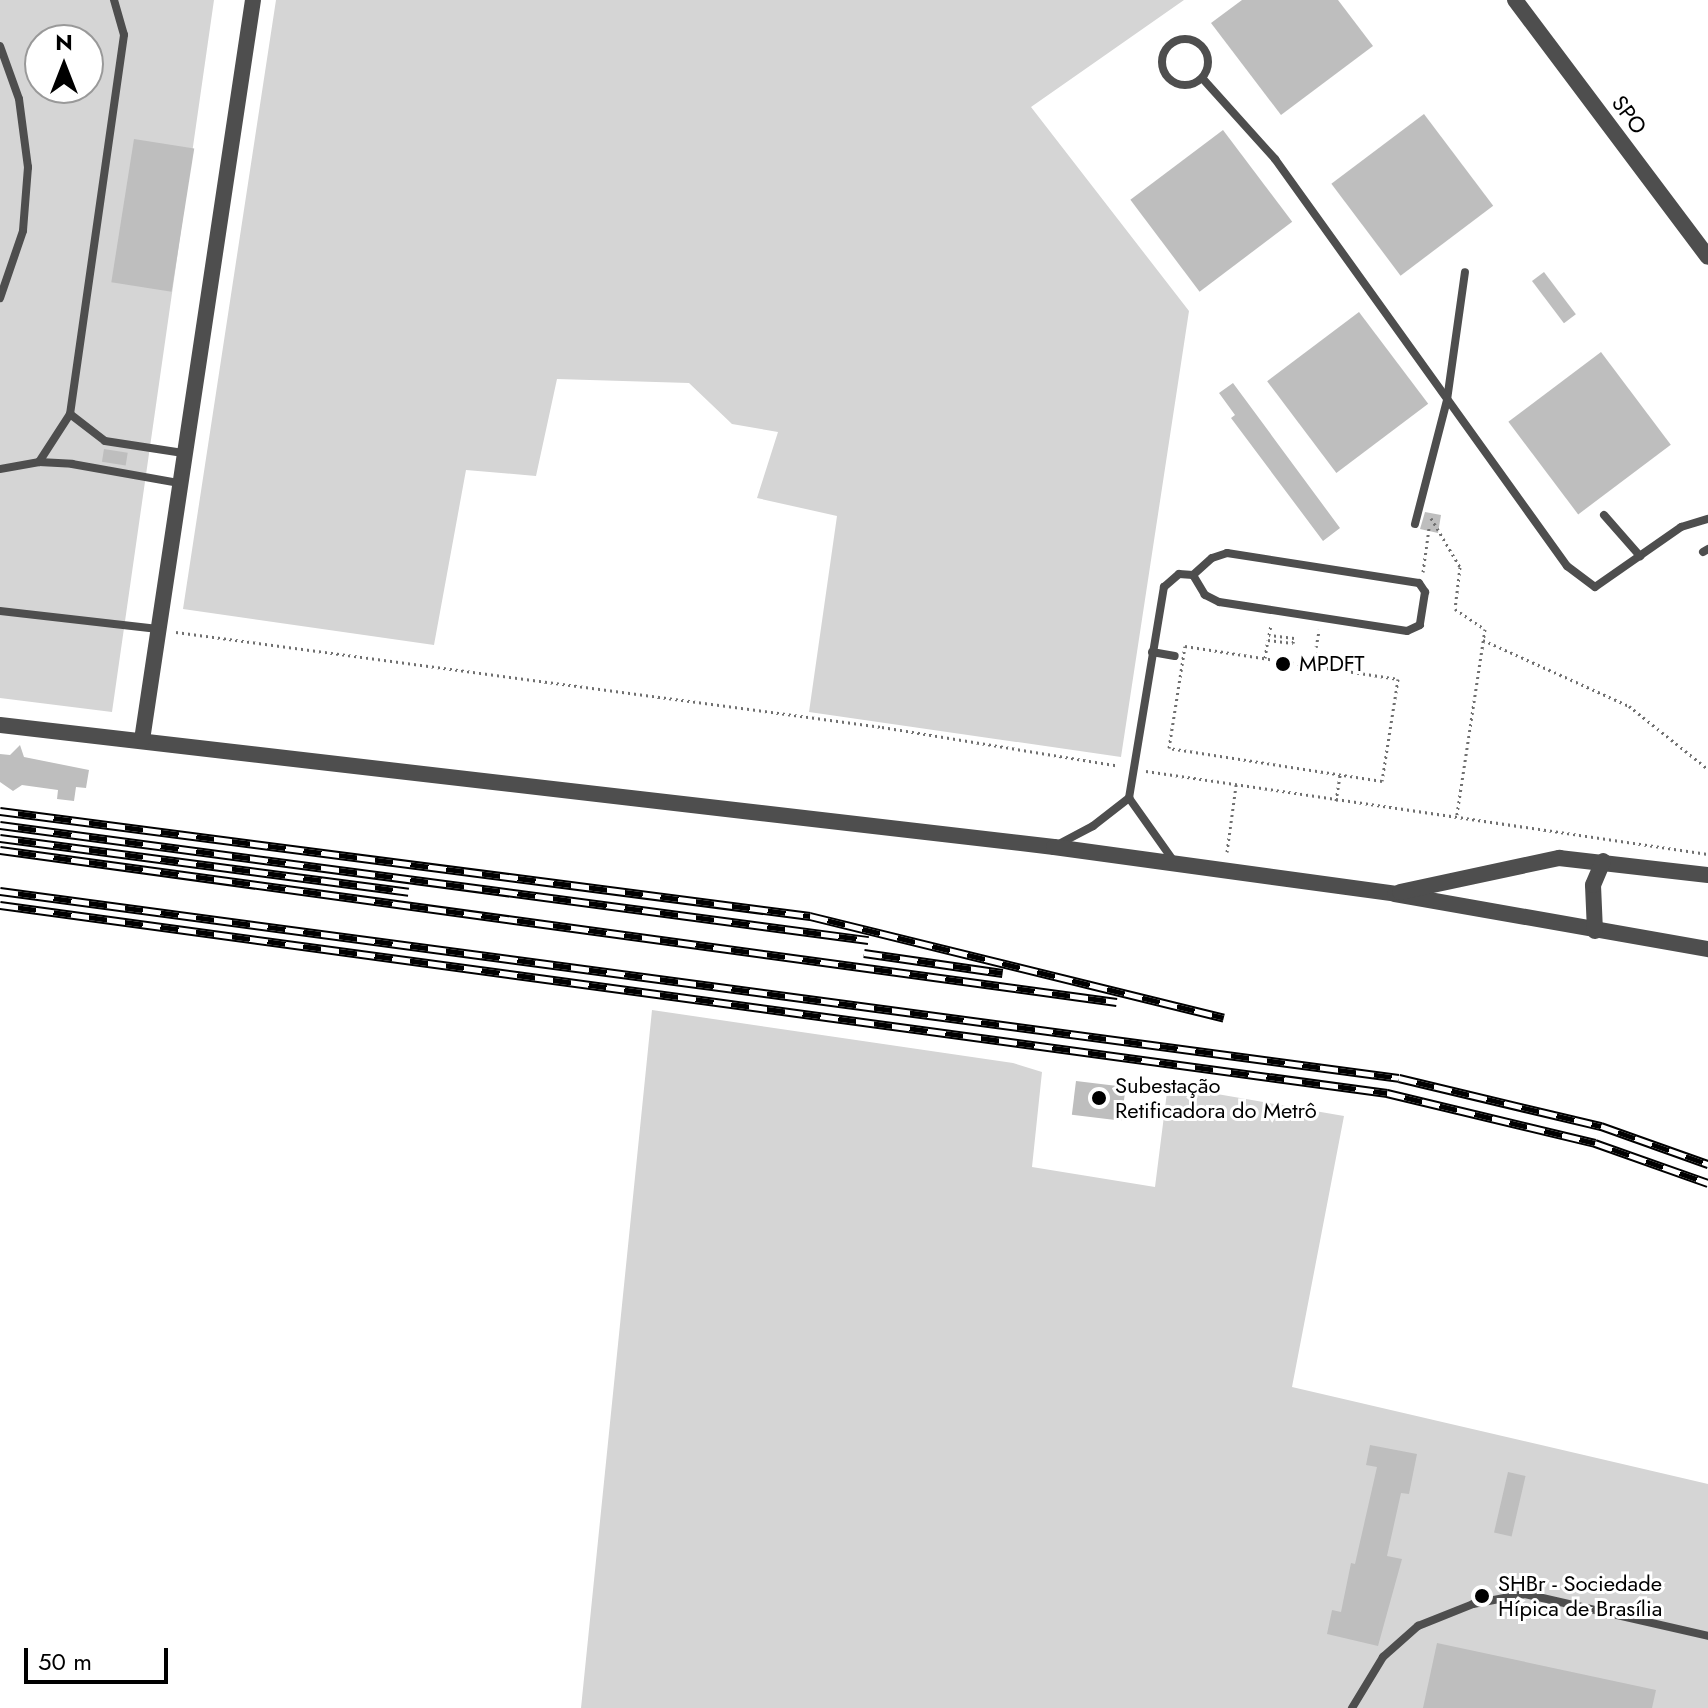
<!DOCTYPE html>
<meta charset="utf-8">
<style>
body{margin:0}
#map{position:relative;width:1708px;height:1708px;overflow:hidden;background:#fff;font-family:Jost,sans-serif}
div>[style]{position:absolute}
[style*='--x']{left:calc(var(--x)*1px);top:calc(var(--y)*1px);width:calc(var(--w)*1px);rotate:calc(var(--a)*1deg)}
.green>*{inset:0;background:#d5d5d5}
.building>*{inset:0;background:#bebebe;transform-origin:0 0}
.path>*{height:3px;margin-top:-1.5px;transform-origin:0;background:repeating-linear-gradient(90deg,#707070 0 2px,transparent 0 6px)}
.service>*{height:8px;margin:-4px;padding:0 4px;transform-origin:4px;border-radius:4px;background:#4e4e4e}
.service>.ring{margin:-4px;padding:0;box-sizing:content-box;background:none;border:8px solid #4e4e4e;border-radius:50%}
.tertiary>*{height:16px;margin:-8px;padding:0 8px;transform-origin:8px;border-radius:8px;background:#4e4e4e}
.rail>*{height:9px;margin-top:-4.5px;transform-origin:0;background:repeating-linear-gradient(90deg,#fff 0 18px,#000 0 36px);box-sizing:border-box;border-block:2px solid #000}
.dots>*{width:22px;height:22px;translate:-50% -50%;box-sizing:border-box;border:4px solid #fff;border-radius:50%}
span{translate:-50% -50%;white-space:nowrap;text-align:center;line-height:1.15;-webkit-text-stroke:6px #fff;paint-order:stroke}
.street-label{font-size:22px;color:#000}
.poi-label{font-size:22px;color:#000}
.left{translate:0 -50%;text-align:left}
.north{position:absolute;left:24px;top:24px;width:80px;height:80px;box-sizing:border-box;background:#fff;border:2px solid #999;border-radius:50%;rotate:0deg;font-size:22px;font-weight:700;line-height:32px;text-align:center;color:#000}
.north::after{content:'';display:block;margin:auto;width:28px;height:36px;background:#000;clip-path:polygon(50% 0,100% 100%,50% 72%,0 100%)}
.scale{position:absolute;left:24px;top:1648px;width:144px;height:36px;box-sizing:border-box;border:4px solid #000;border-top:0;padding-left:10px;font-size:24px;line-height:28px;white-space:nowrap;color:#000;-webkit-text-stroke:6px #fff;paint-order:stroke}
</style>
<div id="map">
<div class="green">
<i style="clip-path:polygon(evenodd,0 0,214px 0,112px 712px,0 698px,0 0,40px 40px,88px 40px,88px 88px,40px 88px,40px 40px)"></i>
<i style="clip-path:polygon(276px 0,1184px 0,1031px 107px,1189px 311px,1121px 757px,809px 712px,837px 516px,757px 498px,778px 432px,732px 424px,689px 383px,557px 379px,536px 476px,466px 470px,434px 645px,183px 609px)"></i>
<i style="clip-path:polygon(652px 1010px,1013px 1063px,1042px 1072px,1032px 1167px,1155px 1187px,1167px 1092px,1188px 1089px,1344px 1116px,1292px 1387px,1708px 1484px,1708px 1708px,581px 1708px)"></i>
</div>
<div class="building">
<i style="clip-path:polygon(1242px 0,1338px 0,1373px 46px,1281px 115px,1211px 23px)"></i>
<i style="left:1424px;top:114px;width:115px;height:116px;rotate:53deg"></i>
<i style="left:1223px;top:130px;width:115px;height:116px;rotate:53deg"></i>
<i style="left:134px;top:139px;width:61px;height:145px;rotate:9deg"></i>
<i style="left:1544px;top:272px;width:53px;height:15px;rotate:53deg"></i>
<i style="left:1359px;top:312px;width:115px;height:115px;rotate:53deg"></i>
<i style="left:1601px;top:352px;width:116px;height:116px;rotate:53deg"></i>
<i style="clip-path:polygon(1233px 383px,1340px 528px,1323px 541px,1231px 418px,1235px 415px,1219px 393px)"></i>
<i style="left:104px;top:449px;width:24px;height:13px;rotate:9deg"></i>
<i style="clip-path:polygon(1425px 512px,1441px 515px,1438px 533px,1420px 529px)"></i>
<i style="clip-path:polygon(20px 745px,24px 757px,89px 770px,86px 788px,76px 787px,74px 801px,57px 799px,58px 790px,22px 785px,13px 791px,0 782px,0 754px,10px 755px)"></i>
<i style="left:1076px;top:1081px;width:50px;height:34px;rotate:7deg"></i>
<i style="clip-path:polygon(1370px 1445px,1417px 1454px,1409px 1494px,1401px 1493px,1387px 1556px,1402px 1559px,1378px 1646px,1327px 1634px,1332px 1610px,1341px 1612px,1351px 1563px,1355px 1564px,1377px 1467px,1366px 1465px)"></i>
<i style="left:1508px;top:1472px;width:18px;height:62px;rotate:13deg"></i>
<i style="clip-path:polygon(1437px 1643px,1656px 1690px,1652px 1708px,1423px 1708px)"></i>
</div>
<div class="path">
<i style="--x:1431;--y:518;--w:57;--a:59.4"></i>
<i style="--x:1460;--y:567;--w:42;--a:96.8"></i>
<i style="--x:1455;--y:609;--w:36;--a:34"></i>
<i style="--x:1485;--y:629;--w:188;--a:98.6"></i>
<i style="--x:1423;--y:572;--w:44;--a:-82.2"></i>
<i style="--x:176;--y:632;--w:712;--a:7.66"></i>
<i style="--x:882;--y:727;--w:240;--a:9.3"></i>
<i style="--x:1483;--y:640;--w:160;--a:24.3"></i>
<i style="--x:1629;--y:706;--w:101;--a:38.6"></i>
<i style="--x:1185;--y:646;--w:216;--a:8.8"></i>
<i style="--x:1398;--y:679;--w:103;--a:98.9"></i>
<i style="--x:1382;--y:781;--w:216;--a:-171.2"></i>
<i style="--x:1169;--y:748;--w:103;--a:-81.1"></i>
<i style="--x:1265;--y:658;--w:18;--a:-81"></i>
<i style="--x:1268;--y:640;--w:25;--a:7"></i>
<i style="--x:1293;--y:643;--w:5;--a:-79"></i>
<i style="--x:1294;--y:638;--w:25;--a:-173"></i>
<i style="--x:1269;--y:635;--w:10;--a:-79"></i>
<i style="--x:1313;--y:665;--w:36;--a:-80"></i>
<i style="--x:1146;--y:771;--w:568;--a:8.4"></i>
<i style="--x:1336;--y:801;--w:26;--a:-81"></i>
<i style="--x:1227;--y:852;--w:68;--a:-82.3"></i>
</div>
<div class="service">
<i style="--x:114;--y:0;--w:36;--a:74"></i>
<i style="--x:124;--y:35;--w:383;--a:98.1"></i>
<i style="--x:70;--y:414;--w:44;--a:37.6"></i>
<i style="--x:105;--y:441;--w:79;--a:8.7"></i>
<i class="ring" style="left:1162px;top:39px;width:38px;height:38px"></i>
<i style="--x:0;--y:46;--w:56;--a:70.3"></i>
<i style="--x:19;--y:99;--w:69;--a:82.5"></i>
<i style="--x:28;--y:167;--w:64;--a:94.5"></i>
<i style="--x:23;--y:231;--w:71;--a:108.9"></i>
<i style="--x:1203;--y:79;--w:108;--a:48"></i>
<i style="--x:1275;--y:159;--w:501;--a:54.34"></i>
<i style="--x:1567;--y:566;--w:35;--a:37"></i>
<i style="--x:1595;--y:587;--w:105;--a:-34.9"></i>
<i style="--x:1681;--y:527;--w:28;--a:-17"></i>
<i style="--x:39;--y:462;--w:57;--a:-57.1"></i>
<i style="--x:0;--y:469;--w:40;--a:-10"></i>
<i style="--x:39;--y:462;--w:33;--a:3"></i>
<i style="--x:72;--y:464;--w:109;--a:10.1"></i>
<i style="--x:1604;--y:515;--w:55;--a:48.7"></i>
<i style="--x:1415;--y:524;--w:128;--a:-75.5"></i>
<i style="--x:1447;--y:400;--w:129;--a:-82"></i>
<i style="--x:1703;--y:552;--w:6;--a:-31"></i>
<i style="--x:1227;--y:553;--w:194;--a:8.9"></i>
<i style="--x:1419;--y:583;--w:11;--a:56"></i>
<i style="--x:1425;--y:592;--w:33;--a:99"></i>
<i style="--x:1420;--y:625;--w:14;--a:155"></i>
<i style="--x:1407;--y:631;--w:190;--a:-171.2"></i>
<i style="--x:1219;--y:602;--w:16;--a:-153"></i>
<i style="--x:1205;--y:595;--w:23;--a:-121"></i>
<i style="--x:1193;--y:575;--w:25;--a:-42"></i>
<i style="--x:1212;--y:558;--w:16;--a:-18"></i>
<i style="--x:0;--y:611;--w:159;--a:6.5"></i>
<i style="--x:1152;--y:652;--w:23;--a:10"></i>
<i style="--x:1129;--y:798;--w:80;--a:54.7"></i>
<i style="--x:1057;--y:845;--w:41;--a:-27.8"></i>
<i style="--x:1093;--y:826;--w:46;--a:-37.9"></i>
<i style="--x:1129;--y:798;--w:214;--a:-80.6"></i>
<i style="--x:1164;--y:587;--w:20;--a:-41"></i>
<i style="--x:1179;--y:574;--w:14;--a:4"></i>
<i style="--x:1352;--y:1708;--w:60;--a:-58.7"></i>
<i style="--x:1383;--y:1657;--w:47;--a:-41.5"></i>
<i style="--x:1418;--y:1626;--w:59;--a:-21.8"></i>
<i style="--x:1473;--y:1604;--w:53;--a:-10.9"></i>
<i style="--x:1525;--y:1594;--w:188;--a:12.9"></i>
</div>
<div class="tertiary">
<i style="--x:1515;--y:0;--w:321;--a:53.1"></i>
<i style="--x:0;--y:725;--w:1061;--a:6.6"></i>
<i style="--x:1054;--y:847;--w:344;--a:7.8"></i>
<i style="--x:1395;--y:894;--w:318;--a:10"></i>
<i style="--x:142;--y:740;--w:748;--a:-81.47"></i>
<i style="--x:1400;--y:892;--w:163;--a:-12.1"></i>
<i style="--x:1559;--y:858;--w:150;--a:6.5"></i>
<i style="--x:1595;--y:931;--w:46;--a:-92.5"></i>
<i style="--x:1593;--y:885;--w:26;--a:-67"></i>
</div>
<div class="rail">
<i style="--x:0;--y:811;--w:817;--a:7.39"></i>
<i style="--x:810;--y:916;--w:426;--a:13.8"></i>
<i style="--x:0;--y:825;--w:876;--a:7.55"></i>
<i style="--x:0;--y:838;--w:412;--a:7.5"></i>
<i style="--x:0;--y:850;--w:1127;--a:7.75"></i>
<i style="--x:0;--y:891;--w:1411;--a:7.61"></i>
<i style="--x:1399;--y:1078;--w:208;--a:13.4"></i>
<i style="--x:1601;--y:1126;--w:114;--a:19.6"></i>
<i style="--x:0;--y:905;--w:1400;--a:7.72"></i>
<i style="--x:1387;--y:1093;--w:214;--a:13.5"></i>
<i style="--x:1595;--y:1143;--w:120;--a:19.5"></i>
<i style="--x:864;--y:953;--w:140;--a:8.2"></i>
</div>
<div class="dots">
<i style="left:1283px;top:664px;background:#000"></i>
<i style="left:1099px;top:1098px;background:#000"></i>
<i style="left:1482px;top:1596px;background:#000"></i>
</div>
<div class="street-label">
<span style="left:1629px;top:115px;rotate:53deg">SPO</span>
</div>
<div class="poi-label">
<span class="left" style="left:1299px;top:664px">MPDFT</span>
<span class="left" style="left:1115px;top:1098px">Subestação<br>Retificadora do Metrô</span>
<span class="left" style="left:1498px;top:1596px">SHBr - Sociedade<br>Hípica de Brasília</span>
</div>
<div class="north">N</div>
<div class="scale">50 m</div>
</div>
